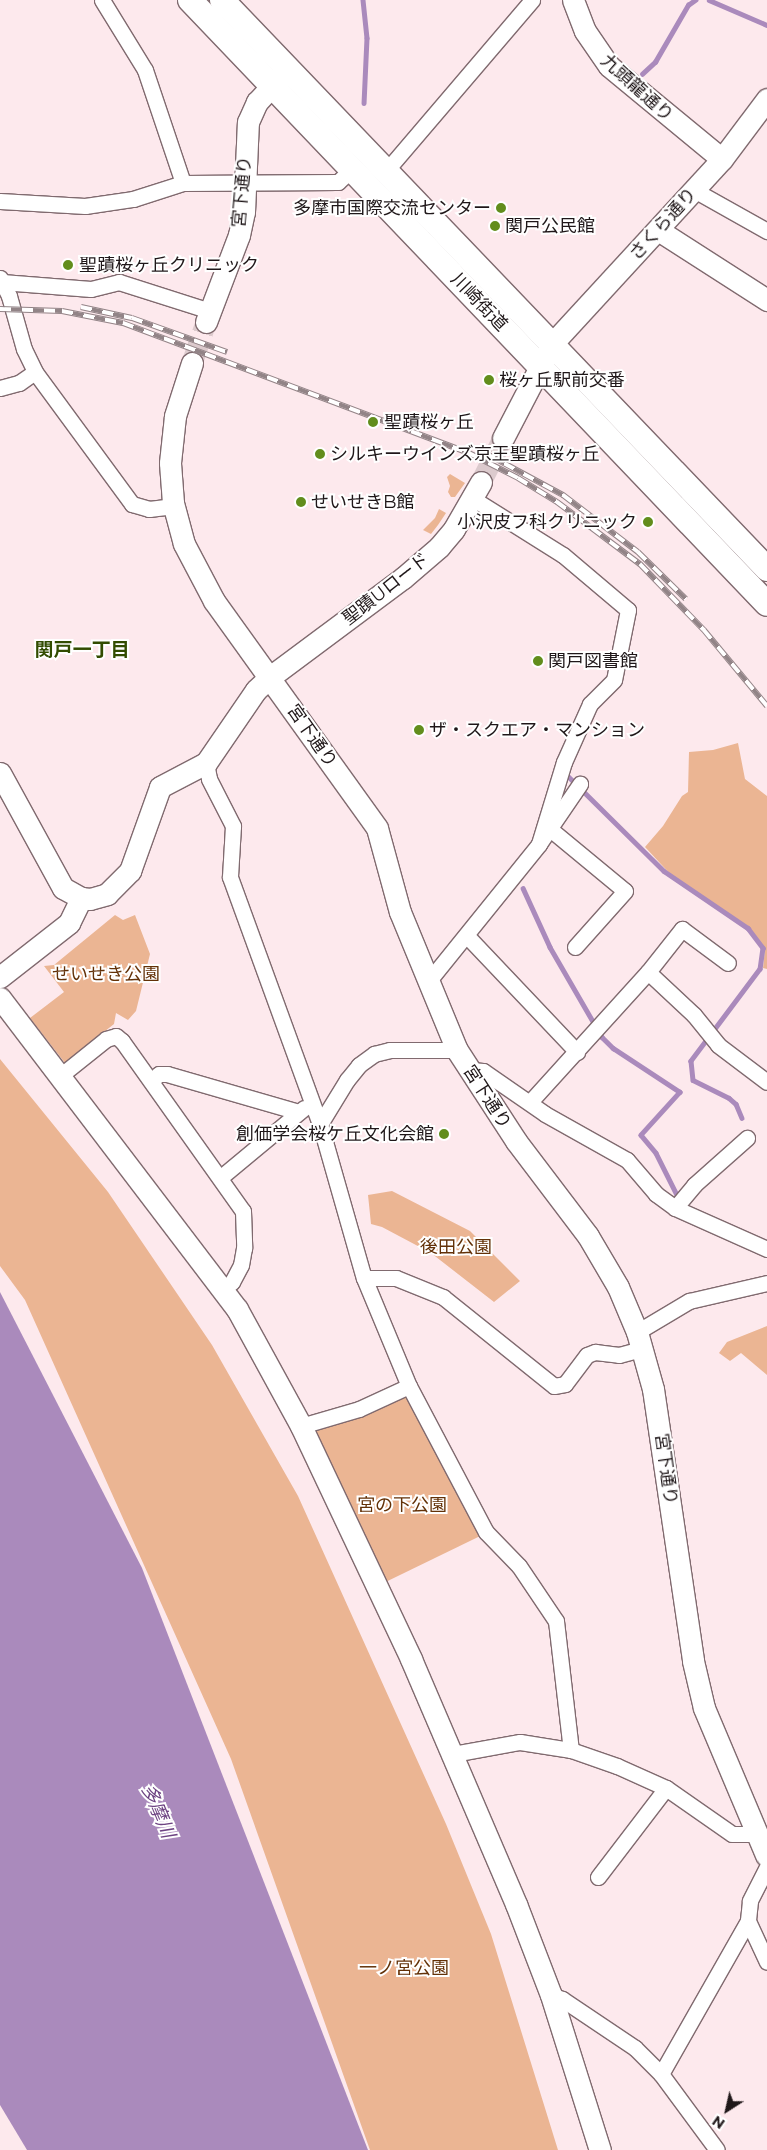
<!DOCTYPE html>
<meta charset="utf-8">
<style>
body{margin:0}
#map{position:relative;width:767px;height:2150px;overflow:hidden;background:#fde9ed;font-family:Montserrat,"Noto Sans JP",sans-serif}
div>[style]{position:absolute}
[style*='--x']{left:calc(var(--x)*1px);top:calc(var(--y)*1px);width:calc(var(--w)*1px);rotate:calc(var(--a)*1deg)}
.green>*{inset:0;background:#ebb593;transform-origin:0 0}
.water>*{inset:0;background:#aa8abc}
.stream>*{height:4.5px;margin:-2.25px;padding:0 2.25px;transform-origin:2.25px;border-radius:2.25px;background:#aa8abc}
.secondary-tunnel>*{height:21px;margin-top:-10.5px;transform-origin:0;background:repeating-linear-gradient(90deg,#dccacd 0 21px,transparent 0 32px)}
.roads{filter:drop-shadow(1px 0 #806a6f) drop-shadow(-1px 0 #806a6f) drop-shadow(0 1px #806a6f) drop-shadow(0 -1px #806a6f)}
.street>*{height:15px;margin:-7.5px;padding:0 7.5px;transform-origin:7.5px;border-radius:7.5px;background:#fff}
.secondary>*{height:21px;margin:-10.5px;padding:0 10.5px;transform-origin:10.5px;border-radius:10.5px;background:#fff}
.primary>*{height:24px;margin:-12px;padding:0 12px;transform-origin:12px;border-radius:12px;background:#fff}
.rail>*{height:5.5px;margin-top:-2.75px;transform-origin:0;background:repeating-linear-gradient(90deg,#fff 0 11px,#928487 0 22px);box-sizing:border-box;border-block:1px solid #928487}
.dots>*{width:14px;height:14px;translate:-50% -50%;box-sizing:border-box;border:2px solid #fff;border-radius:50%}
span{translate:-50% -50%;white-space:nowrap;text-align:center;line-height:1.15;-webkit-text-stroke:4px #fff;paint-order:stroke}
.street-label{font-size:18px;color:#1f1719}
.poi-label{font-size:18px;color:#1f1719}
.right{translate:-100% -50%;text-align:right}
.left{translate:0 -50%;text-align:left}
.park-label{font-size:18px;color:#633107}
.neighbourhood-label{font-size:19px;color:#324c01;font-weight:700}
.water-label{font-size:19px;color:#6d4382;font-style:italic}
.north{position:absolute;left:702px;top:2085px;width:50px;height:50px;-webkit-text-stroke:4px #fff;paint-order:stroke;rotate:215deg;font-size:14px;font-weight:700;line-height:20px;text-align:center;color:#1f1719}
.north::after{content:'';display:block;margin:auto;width:18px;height:22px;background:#1f1719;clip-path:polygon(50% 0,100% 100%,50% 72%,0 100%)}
</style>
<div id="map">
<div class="green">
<i style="clip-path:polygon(450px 474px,465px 483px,455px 497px,451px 497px,448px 492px,450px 486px,447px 477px)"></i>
<i style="clip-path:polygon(439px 509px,446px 513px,438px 525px,431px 534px,423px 530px,435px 518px)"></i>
<i style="clip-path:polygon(738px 743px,745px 779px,767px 796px,767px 969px,763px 968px,765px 949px,749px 927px,672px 876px,645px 847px,663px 826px,682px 796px,688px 792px,689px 752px,713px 750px)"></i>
<i style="clip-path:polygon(115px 915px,123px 920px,135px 915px,150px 954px,136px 1011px,128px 1020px,116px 1013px,114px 1024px,65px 1063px,30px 1018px,64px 992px,44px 966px,54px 965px)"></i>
<i style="clip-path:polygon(0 1059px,108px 1192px,212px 1345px,298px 1496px,446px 1824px,491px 1934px,558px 2150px,370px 2150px,231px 1759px,25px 1300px,0 1266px)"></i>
<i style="clip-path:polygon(392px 1191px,470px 1231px,520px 1281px,494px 1302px,431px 1253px,382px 1227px,371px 1224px,368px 1195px)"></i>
<i style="clip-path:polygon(767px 1326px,767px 1375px,741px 1353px,730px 1361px,719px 1353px,727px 1342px)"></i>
<i style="left:409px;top:1386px;width:166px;height:111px;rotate:64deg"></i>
</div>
<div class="water">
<i style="clip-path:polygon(0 1292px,142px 1568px,368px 2150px,27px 2150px,0 2105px)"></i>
</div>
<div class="stream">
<i style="--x:363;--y:0;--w:38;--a:84"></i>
<i style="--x:367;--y:38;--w:65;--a:92.6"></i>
<i style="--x:709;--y:0;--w:63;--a:23.3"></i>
<i style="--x:642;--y:74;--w:18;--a:-43"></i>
<i style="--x:655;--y:62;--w:66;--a:-59.9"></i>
<i style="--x:688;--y:5;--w:9;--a:-36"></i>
<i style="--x:568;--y:776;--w:135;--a:44.7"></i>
<i style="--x:664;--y:871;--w:102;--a:34.2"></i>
<i style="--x:748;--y:928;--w:25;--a:53"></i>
<i style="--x:763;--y:948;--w:21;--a:98"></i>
<i style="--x:760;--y:969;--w:115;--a:126.9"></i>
<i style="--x:691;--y:1061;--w:19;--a:84"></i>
<i style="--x:693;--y:1080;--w:40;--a:26.6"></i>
<i style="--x:729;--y:1098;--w:9;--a:41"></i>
<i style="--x:736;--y:1104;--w:15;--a:67"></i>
<i style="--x:523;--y:888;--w:65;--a:65.4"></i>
<i style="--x:550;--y:947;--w:104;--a:60"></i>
<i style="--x:602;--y:1037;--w:16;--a:45"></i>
<i style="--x:613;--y:1048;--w:80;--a:33.3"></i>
<i style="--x:680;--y:1092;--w:58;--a:132.2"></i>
<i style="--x:641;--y:1135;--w:23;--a:50"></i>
<i style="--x:656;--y:1153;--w:51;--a:63.4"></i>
</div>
<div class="secondary-tunnel">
<i style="--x:192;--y:363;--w:43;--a:-71.1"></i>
<i style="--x:481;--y:482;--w:49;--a:-63.4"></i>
</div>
<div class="roads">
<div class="street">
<i style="--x:102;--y:0;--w:82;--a:58.4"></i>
<i style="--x:145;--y:70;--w:119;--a:71.4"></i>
<i style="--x:386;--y:171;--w:225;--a:-49.5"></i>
<i style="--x:694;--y:190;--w:84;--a:29.3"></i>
<i style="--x:0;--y:201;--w:85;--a:3.4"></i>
<i style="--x:85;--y:206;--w:49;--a:-8.3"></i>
<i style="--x:133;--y:199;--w:52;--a:-17.7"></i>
<i style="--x:183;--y:183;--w:155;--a:-0.4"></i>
<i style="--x:338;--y:182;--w:19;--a:-43"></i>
<i style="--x:0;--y:278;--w:20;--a:63"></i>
<i style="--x:9;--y:296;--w:55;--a:74.2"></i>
<i style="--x:24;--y:349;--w:25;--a:64"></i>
<i style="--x:35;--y:372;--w:164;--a:53.7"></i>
<i style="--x:132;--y:504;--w:18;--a:16"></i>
<i style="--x:149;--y:509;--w:25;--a:-7"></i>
<i style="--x:2;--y:282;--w:89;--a:4.5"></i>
<i style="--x:91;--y:289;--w:29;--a:-14"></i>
<i style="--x:119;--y:282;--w:96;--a:17.7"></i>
<i style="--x:0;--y:388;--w:20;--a:-15"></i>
<i style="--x:19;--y:383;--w:19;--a:-35"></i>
<i style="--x:472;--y:498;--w:107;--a:32.1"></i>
<i style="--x:563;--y:555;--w:85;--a:40.2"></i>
<i style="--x:628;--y:610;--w:71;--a:101.3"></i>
<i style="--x:614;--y:680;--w:34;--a:135"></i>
<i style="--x:590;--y:704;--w:64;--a:114.1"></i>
<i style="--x:564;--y:762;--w:86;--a:107"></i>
<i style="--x:206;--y:763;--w:16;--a:79"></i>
<i style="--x:209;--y:779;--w:53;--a:62.9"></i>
<i style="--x:233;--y:826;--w:51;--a:93.4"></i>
<i style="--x:230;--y:877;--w:263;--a:70"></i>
<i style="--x:320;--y:1124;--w:160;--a:74.1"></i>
<i style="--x:364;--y:1278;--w:117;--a:67.4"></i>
<i style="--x:409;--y:1386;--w:165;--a:62.2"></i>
<i style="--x:486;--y:1532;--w:47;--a:45.9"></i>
<i style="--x:519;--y:1566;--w:66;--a:56.1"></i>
<i style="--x:556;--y:1621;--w:130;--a:83.4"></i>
<i style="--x:550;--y:829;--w:97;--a:39.6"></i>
<i style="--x:625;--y:891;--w:75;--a:131.8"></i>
<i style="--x:467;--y:936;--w:160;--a:46.5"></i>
<i style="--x:648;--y:972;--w:55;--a:-51.7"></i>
<i style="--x:682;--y:929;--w:57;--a:36.5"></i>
<i style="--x:427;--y:983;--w:179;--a:-51.1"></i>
<i style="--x:539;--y:844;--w:73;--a:-55.7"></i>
<i style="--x:470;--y:1070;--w:13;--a:4"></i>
<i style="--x:483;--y:1071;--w:75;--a:34.7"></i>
<i style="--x:545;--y:1114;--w:94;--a:29.3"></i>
<i style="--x:627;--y:1160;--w:45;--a:49.5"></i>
<i style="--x:656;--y:1194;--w:24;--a:36"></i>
<i style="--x:675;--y:1208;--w:101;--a:24"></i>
<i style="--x:60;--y:1076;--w:59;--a:-38.8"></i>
<i style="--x:106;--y:1039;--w:10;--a:-17"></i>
<i style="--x:116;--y:1036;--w:8;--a:40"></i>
<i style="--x:122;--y:1041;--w:209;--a:54.6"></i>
<i style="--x:243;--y:1211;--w:37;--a:88"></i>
<i style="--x:244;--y:1248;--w:17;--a:100"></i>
<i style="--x:241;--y:1265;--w:19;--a:118"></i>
<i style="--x:232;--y:1282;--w:13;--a:141"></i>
<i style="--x:152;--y:1080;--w:9;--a:-41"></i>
<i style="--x:159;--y:1074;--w:8;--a:0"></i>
<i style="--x:167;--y:1074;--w:137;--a:16.1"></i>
<i style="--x:530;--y:1102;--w:176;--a:-47.8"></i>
<i style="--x:648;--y:972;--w:63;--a:43.1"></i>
<i style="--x:694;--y:1015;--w:38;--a:51"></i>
<i style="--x:718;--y:1045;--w:61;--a:37.1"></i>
<i style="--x:320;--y:1124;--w:52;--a:-58.5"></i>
<i style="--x:347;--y:1080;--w:19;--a:-51"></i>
<i style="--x:359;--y:1065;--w:19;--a:-36"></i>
<i style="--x:374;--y:1054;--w:16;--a:-14"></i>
<i style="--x:390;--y:1050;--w:67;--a:0"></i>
<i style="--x:221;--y:1177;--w:108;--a:-39.7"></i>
<i style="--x:675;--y:1208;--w:30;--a:-50"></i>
<i style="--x:694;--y:1185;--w:71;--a:-41.6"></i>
<i style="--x:364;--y:1278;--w:32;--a:0"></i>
<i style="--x:396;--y:1278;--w:51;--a:22"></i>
<i style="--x:443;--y:1297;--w:142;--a:38.7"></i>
<i style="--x:554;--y:1386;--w:11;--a:-10"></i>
<i style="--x:565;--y:1384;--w:36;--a:-53"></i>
<i style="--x:587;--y:1355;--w:9;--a:-21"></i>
<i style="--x:595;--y:1352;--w:24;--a:7"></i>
<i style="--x:619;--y:1355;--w:24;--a:-15"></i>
<i style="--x:637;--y:1332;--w:61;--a:-30.8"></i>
<i style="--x:689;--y:1301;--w:80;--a:-13"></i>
<i style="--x:301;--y:1426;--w:60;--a:-16.3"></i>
<i style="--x:359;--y:1409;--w:55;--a:-24.7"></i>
<i style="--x:453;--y:1754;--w:68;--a:-10.2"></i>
<i style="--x:520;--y:1742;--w:52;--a:8.9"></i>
<i style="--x:571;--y:1750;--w:49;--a:19.2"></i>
<i style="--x:617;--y:1766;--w:54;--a:24.2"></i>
<i style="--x:666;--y:1788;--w:80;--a:34.9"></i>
<i style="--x:732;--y:1834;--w:24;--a:0"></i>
<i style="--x:767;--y:1867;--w:38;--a:117"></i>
<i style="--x:750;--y:1901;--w:20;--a:96"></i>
<i style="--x:748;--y:1921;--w:45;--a:65.1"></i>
<i style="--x:598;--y:1877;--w:112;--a:-52.6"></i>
<i style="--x:551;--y:1995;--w:12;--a:20"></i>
<i style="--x:562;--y:1999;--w:88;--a:33.9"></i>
<i style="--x:635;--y:2048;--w:37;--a:45"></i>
<i style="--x:661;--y:2074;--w:94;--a:53.6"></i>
<i style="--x:661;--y:2074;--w:176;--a:-60.4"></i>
</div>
<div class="secondary">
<i style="--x:573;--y:0;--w:33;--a:69"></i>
<i style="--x:585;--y:31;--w:42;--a:55.6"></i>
<i style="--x:609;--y:66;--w:146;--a:39.5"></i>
<i style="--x:658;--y:230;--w:130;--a:32.7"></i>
<i style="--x:206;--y:322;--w:93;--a:-69.2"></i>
<i style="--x:239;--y:235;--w:24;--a:-78"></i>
<i style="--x:244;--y:212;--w:90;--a:-87.5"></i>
<i style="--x:248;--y:122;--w:22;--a:-66"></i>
<i style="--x:257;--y:102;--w:38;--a:-47"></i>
<i style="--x:192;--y:363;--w:56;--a:107.8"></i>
<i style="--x:175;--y:416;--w:47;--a:96.1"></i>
<i style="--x:170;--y:463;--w:40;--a:85.7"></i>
<i style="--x:173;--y:503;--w:42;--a:75"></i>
<i style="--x:184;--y:544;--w:64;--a:62.2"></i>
<i style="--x:214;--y:601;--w:279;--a:54.3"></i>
<i style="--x:377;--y:828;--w:87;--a:74.7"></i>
<i style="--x:400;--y:912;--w:149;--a:67.6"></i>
<i style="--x:457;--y:1050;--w:108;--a:57"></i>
<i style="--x:516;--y:1141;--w:119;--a:52.8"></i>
<i style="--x:588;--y:1236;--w:59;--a:59.5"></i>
<i style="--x:618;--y:1287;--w:49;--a:67.1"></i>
<i style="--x:637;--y:1332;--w:59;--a:74.3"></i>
<i style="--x:653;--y:1389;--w:275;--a:81.6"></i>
<i style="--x:693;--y:1661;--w:48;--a:76.8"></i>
<i style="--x:704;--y:1708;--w:160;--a:67.1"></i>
<i style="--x:503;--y:438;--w:106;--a:-62.5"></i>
<i style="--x:552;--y:344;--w:251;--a:-47.4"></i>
<i style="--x:722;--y:159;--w:75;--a:-53.1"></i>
<i style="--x:0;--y:773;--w:131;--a:61.3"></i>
<i style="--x:63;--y:888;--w:21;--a:29"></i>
<i style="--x:81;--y:898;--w:9;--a:6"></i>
<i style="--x:90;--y:899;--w:18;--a:-16"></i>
<i style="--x:107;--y:894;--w:33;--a:-45"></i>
<i style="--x:130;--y:871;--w:89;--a:-70.3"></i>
<i style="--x:160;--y:787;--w:52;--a:-27.6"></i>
<i style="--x:206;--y:763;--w:88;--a:-55.6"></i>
<i style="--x:256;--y:690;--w:19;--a:-43"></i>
<i style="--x:270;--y:677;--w:166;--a:-36.7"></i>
<i style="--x:403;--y:578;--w:48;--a:-40.7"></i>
<i style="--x:439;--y:547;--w:23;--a:-50"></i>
<i style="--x:454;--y:529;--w:54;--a:-60.1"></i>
<i style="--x:0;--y:977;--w:88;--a:-38"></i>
<i style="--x:69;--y:923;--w:28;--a:-64"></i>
<i style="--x:0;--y:998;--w:391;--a:52.7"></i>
<i style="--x:237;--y:1309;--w:133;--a:61.3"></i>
<i style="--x:301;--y:1426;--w:258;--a:64.7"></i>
<i style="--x:411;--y:1659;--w:267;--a:66.8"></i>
<i style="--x:516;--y:1904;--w:97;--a:69"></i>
<i style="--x:551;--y:1995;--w:163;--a:72.5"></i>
</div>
<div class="primary">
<i style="--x:190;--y:0;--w:835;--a:46.31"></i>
<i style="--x:222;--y:0;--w:788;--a:46.23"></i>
</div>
</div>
<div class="rail">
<i style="--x:81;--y:307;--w:52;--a:12.2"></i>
<i style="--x:132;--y:318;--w:101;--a:19.7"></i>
<i style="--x:0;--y:309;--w:62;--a:1.8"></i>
<i style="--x:62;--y:311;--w:62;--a:11.1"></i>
<i style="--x:123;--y:323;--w:370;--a:20.6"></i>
<i style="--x:469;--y:453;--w:55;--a:27"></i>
<i style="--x:518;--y:478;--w:46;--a:31.6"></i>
<i style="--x:557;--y:502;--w:104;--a:36.8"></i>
<i style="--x:640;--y:564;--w:92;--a:45.9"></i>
<i style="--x:704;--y:630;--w:99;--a:50.3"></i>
<i style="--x:485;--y:453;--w:89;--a:28.3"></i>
<i style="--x:563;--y:495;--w:94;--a:37.2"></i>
<i style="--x:638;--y:552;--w:67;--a:44.4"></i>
</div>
<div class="dots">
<i style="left:501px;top:208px;background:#628d1c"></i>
<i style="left:495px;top:226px;background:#628d1c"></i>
<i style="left:68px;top:265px;background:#628d1c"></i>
<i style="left:489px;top:380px;background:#628d1c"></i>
<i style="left:373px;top:422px;background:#628d1c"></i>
<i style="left:320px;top:454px;background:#628d1c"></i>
<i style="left:301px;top:502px;background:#628d1c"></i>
<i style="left:648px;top:522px;background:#628d1c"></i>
<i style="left:538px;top:661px;background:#628d1c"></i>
<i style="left:419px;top:730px;background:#628d1c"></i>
<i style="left:444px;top:1134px;background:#628d1c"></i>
</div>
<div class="street-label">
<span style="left:637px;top:88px;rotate:42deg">九頭龍通り</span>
<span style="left:242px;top:192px;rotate:-85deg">宮下通り</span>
<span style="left:663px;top:224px;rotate:-48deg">さくら通り</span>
<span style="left:479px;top:302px;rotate:46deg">川崎街道</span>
<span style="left:386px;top:589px;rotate:-38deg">聖蹟Uロード</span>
<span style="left:312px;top:736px;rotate:55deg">宮下通り</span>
<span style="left:487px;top:1097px;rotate:57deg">宮下通り</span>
<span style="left:666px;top:1469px;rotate:82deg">宮下通り</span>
</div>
<div class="poi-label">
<span class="right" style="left:491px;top:208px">多摩市国際交流センター</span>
<span class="left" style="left:505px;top:226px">関戸公民館</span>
<span class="left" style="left:79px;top:265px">聖蹟桜ヶ丘クリニック</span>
<span class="left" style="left:499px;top:380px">桜ヶ丘駅前交番</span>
<span class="left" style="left:384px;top:422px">聖蹟桜ヶ丘</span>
<span class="left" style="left:330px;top:454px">シルキーウインズ京王聖蹟桜ヶ丘</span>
<span class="left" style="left:311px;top:502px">せいせきB館</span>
<span class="right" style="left:637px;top:522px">小沢皮フ科クリニック</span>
<span class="left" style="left:548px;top:661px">関戸図書館</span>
<span class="left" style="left:429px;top:730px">ザ・スクエア・マンション</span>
<span class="right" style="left:434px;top:1134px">創価学会桜ケ丘文化会館</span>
</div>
<div class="park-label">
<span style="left:106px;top:974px">せいせき公園</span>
<span style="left:456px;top:1247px">後田公園</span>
<span style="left:402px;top:1505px">宮の下公園</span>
<span style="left:404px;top:1968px">一ノ宮公園</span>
</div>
<div class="neighbourhood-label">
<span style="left:82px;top:650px">関戸一丁目</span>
</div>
<div class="water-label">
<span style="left:158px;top:1811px;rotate:67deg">多摩川</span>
</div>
<div class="north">N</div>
</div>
